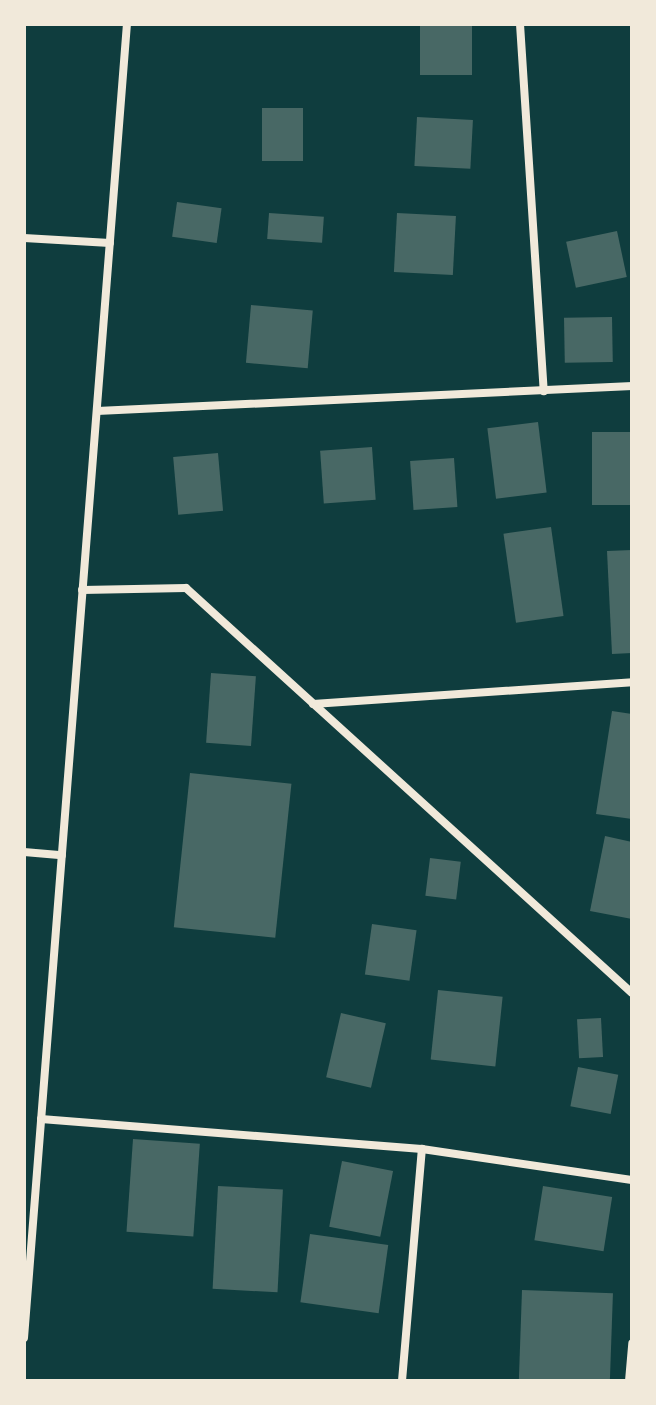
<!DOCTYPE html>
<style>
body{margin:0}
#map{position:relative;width:656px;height:1405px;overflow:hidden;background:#0f3d3e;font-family:Arial,sans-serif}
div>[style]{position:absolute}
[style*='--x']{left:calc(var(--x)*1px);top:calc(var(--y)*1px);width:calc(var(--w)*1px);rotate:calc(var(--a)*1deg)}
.building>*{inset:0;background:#486865;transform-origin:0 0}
.minor>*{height:8px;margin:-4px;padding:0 4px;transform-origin:4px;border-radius:4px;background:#f1e9da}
span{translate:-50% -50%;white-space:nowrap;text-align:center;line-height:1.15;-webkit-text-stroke:6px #f1e9da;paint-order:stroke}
.frame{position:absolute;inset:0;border:26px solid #f1e9da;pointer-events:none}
</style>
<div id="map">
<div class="building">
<i style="left:420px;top:24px;width:52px;height:51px"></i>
<i style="left:262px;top:108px;width:41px;height:53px"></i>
<i style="left:417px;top:117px;width:56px;height:49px;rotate:3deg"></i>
<i style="left:177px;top:202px;width:45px;height:35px;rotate:8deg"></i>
<i style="left:269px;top:213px;width:55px;height:26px;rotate:4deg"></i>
<i style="left:397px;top:213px;width:59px;height:59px;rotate:3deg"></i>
<i style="left:617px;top:231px;width:47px;height:52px;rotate:78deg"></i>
<i style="left:251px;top:305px;width:62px;height:58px;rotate:5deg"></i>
<i style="left:612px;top:317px;width:45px;height:48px;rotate:89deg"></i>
<i style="left:538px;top:422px;width:71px;height:51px;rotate:83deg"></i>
<i style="left:592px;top:432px;width:40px;height:73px"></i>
<i style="left:372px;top:447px;width:53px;height:52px;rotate:86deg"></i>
<i style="left:218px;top:453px;width:58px;height:45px;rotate:85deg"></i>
<i style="left:454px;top:458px;width:49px;height:44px;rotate:86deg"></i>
<i style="left:551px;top:527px;width:90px;height:48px;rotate:82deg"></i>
<i style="clip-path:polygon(632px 550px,632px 653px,612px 654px,607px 551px)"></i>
<i style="left:211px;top:673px;width:45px;height:70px;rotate:4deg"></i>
<i style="clip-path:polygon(612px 711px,632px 714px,632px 819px,596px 814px)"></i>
<i style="left:190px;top:773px;width:102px;height:155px;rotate:6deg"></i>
<i style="clip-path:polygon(605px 836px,632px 842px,632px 919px,590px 911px)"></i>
<i style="left:430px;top:858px;width:31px;height:38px;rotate:7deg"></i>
<i style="left:372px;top:924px;width:45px;height:51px;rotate:8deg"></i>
<i style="left:438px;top:990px;width:65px;height:70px;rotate:6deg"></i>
<i style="left:341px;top:1013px;width:46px;height:66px;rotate:13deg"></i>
<i style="left:601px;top:1018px;width:39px;height:24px;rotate:87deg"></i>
<i style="left:578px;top:1067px;width:41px;height:40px;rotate:11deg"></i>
<i style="left:133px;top:1139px;width:67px;height:93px;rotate:4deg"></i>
<i style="left:342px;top:1161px;width:52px;height:67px;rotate:11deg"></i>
<i style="left:218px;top:1186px;width:65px;height:103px;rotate:3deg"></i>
<i style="left:543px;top:1186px;width:70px;height:55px;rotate:9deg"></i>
<i style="left:310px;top:1234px;width:79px;height:69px;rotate:8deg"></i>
<i style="left:522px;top:1290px;width:91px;height:91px;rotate:2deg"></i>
</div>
<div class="minor">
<i style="--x:520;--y:24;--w:368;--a:86.3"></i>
<i style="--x:24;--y:238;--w:86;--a:3.3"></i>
<i style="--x:97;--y:411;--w:536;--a:-2.68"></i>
<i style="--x:82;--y:590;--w:104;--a:-1.1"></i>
<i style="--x:186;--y:588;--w:602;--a:42.24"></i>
<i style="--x:313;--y:704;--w:320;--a:-3.9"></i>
<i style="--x:24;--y:852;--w:38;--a:5"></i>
<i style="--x:41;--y:1119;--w:382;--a:4.5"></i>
<i style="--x:422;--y:1149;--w:212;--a:8.4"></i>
<i style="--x:24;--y:1338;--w:1318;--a:-85.52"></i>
<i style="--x:402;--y:1381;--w:233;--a:-85.1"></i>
<i style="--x:629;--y:1381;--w:38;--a:-85"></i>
</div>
<div class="frame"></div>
</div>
